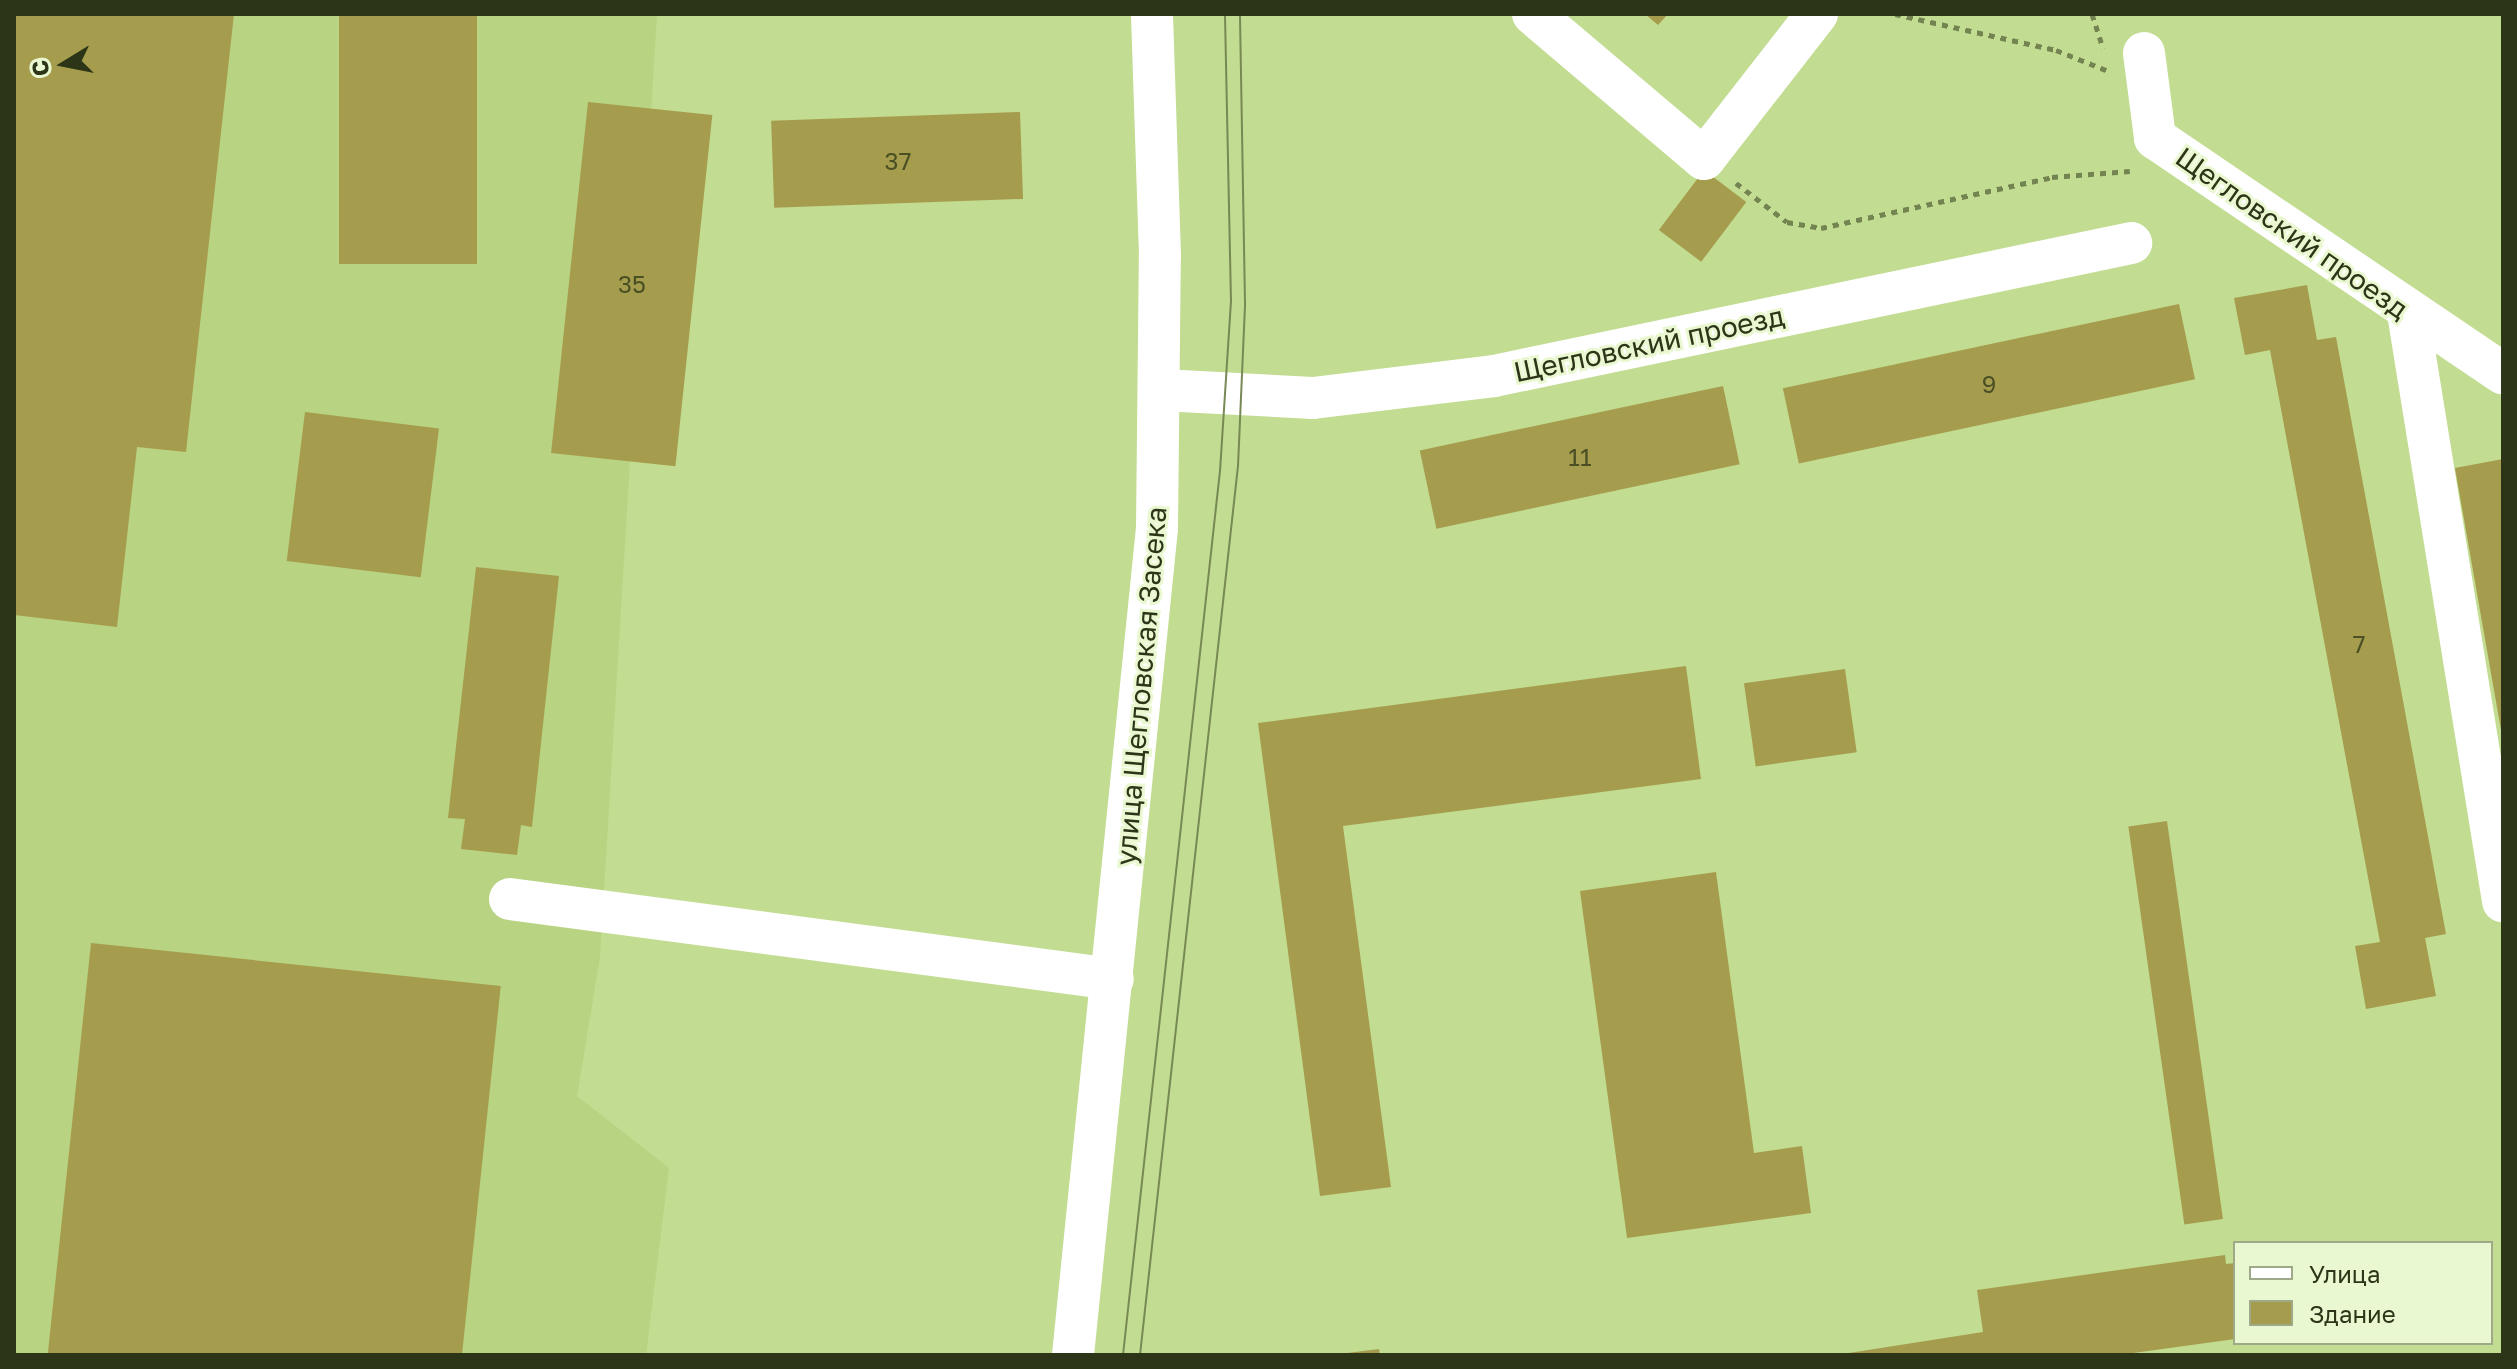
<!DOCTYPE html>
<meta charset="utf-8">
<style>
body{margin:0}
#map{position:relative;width:2517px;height:1369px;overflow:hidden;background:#c2dc91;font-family:"Golos Text",sans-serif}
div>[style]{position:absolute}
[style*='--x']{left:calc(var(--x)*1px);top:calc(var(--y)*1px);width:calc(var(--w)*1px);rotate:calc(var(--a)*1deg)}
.built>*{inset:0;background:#b8d381}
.building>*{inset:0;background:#a59d4d;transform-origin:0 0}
.path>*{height:5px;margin-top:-2.5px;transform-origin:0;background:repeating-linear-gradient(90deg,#738451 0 6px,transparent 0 12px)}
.minor>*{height:42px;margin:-21px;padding:0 21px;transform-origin:21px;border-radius:21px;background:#fff}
.tram>*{height:2px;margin:-1px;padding:0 1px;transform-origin:1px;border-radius:1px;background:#778954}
span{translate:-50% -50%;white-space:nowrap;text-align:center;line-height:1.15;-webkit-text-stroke:6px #eaf8d2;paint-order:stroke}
.number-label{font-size:24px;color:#4a4f24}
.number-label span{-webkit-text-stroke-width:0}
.street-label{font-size:28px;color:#2c3517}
.frame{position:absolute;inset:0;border:16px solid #2c3517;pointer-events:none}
.legend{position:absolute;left:2233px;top:1241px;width:260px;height:104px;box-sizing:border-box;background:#eaf8d2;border:2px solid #9eaa87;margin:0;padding:10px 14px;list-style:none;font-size:24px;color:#2c3517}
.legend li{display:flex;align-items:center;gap:16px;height:40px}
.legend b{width:40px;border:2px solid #9eaa87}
.north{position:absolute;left:24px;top:24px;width:80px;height:80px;-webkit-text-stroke:6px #eaf8d2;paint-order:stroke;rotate:260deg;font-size:22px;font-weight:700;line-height:32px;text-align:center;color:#2c3517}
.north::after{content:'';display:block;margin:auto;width:28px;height:36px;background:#2c3517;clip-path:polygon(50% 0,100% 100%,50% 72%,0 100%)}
</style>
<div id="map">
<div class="built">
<i style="clip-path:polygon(14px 14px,657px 14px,600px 957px,577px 1096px,669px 1168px,646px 1355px,14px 1355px)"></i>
</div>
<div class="building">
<i style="clip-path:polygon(14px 14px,234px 14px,186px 452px,137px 447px,117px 627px,14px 615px)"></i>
<i style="left:339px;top:14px;width:138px;height:250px"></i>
<i style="clip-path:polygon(1645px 14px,1668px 14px,1658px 25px)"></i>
<i style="left:588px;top:102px;width:125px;height:353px;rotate:6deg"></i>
<i style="left:1020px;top:112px;width:87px;height:249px;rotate:88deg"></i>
<i style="left:1704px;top:170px;width:53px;height:75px;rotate:37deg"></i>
<i style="clip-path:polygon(2307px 285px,2317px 340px,2336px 337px,2446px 934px,2425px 938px,2436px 996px,2366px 1009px,2355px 946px,2380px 942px,2270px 350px,2245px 355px,2234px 298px)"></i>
<i style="left:2179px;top:304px;width:77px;height:405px;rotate:78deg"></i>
<i style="left:1723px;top:386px;width:80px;height:310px;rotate:78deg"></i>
<i style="left:305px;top:412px;width:135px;height:150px;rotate:7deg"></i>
<i style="clip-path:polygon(2503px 459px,2503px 730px,2501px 730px,2455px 468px)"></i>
<i style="clip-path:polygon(476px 567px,559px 576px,532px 827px,521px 825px,517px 855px,461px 849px,465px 819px,448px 818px)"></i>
<i style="clip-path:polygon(1686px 666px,1701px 779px,1343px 826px,1391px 1187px,1320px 1196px,1258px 723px)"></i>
<i style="left:1845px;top:669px;width:84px;height:102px;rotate:82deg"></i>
<i style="left:2167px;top:821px;width:402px;height:39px;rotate:82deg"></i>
<i style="clip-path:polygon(1716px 872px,1754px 1153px,1802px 1146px,1811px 1213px,1627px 1238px,1580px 891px)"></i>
<i style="left:91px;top:943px;width:412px;height:414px;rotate:6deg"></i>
<i style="clip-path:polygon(2225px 1255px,2226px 1264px,2235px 1263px,2235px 1339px,2119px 1355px,1836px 1355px,1983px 1332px,1977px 1290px)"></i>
<i style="clip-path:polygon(1379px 1349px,1380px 1355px,1347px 1355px,1347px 1353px)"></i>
</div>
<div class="path">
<i style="--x:1895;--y:14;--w:165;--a:12.6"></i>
<i style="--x:2056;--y:50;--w:54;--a:21.8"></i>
<i style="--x:2092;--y:14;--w:36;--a:72"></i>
<i style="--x:1736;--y:183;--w:64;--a:37.4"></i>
<i style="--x:1787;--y:222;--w:35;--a:10"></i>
<i style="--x:1821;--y:228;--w:237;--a:-12.4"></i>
<i style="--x:2052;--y:177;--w:78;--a:-4.4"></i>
</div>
<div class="minor">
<i style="--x:1533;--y:14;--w:224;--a:40.3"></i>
<i style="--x:1704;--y:159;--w:184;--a:-52.1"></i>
<i style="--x:2144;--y:53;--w:86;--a:82.6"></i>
<i style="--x:2155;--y:138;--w:420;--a:34.1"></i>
<i style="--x:2408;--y:313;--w:596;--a:80.82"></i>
<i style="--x:1161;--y:390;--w:152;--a:3"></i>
<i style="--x:1313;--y:398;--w:182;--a:-6.9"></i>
<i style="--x:1494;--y:376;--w:651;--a:-11.79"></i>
<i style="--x:510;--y:899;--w:608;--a:7.56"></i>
<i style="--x:1073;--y:1355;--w:831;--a:-84.2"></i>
<i style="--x:1157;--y:528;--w:272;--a:-89.4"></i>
<i style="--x:1160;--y:256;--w:242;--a:-91.9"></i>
</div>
<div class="tram">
<i style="--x:1123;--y:1355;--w:889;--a:-83.74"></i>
<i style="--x:1220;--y:471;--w:169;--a:-86.3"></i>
<i style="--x:1231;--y:302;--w:288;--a:-91.2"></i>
<i style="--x:1140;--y:1355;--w:894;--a:-83.71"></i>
<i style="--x:1238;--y:466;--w:163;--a:-87.5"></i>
<i style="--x:1245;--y:303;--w:289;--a:-91"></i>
</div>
<div class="number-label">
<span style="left:898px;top:161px">37</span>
<span style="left:632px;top:284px">35</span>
<span style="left:1989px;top:384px">9</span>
<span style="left:1580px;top:457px">11</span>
<span style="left:2359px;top:644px">7</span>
</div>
<div class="street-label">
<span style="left:2292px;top:233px;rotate:35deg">Щегловский проезд</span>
<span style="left:1649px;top:344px;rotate:-12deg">Щегловский проезд</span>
<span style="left:1141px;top:686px;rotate:-85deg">улица Щегловская Засека</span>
</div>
<div class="frame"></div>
<ul class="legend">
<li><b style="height:10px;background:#fff"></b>Улица</li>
<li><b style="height:22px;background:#a59d4d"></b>Здание</li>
</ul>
<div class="north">С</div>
</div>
